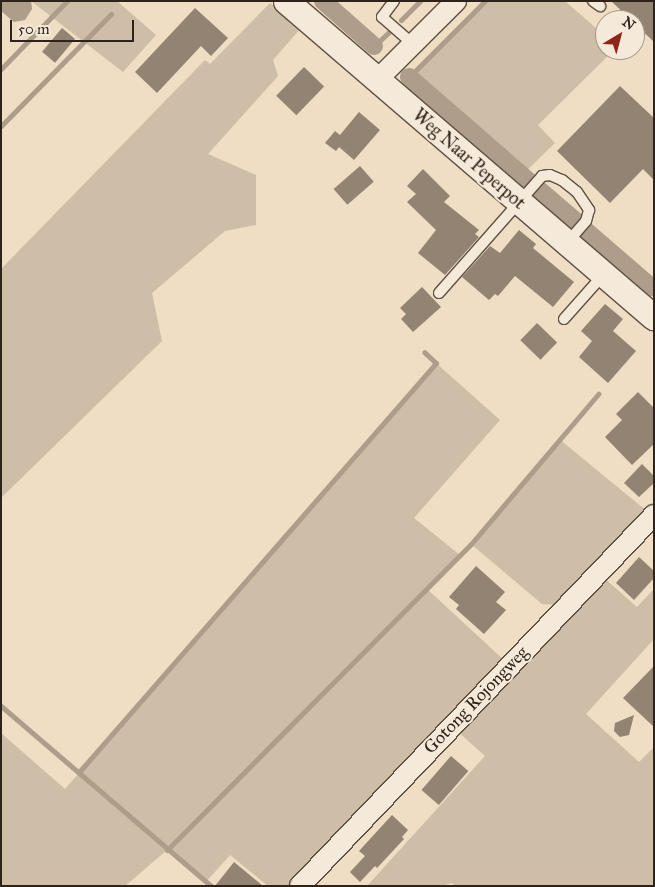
<!DOCTYPE html>
<style>
body{margin:0}
#map{position:relative;width:655px;height:887px;overflow:hidden;background:#efddc4;font-family:"IM FELL Great Primer",serif}
div>[style]{position:absolute}
[style*='--x']{left:calc(var(--x)*1px);top:calc(var(--y)*1px);width:calc(var(--w)*1px);rotate:calc(var(--a)*1deg)}
.green>*{inset:0;background:#cebda7}
.water>*{inset:0;background:#ad9d8a}
.stream>*{height:5px;margin:-2.5px;padding:0 2.5px;transform-origin:2.5px;border-radius:2.5px;background:#ad9d8a}
.canal>*{height:18px;margin:-9px;padding:0 9px;transform-origin:9px;border-radius:9px;background:#ad9d8a}
.building>*{inset:0;background:#928372;transform-origin:0 0}
.roads{filter:drop-shadow(1px 0 #5e5144) drop-shadow(-1px 0 #5e5144) drop-shadow(0 1px #5e5144) drop-shadow(0 -1px #5e5144)}
.service>*{height:10px;margin:-5px;padding:0 5px;transform-origin:5px;border-radius:5px;background:#f5e9d9}
.minor>*{height:20px;margin:-10px;padding:0 10px;transform-origin:10px;border-radius:10px;background:#f5e9d9}
.tertiary>*{height:25px;margin:-12.5px;padding:0 12.5px;transform-origin:12.5px;border-radius:12.5px;background:#f5e9d9}
span{translate:-50% -50%;white-space:nowrap;text-align:center;line-height:1.15;-webkit-text-stroke:4px #f5e9d9;paint-order:stroke}
.street-label{font-size:18px;color:#2e2219}
.frame{position:absolute;inset:0;border:2px solid #2e2219;pointer-events:none}
.north{position:absolute;left:595px;top:10px;width:50px;height:50px;box-sizing:border-box;background:#f5e9d9;border:1px solid #a5998c;border-radius:50%;rotate:37deg;font-size:14px;font-weight:700;line-height:20px;text-align:center;color:#2e2219}
.north::after{content:'';display:block;margin:auto;width:18px;height:22px;background:#8f2418;clip-path:polygon(50% 0,100% 100%,50% 72%,0 100%)}
.scale{position:absolute;left:10px;top:20px;width:124px;height:22px;box-sizing:border-box;border:2px solid #2e2219;border-top:0;padding-left:6px;font-size:15px;line-height:18px;white-space:nowrap;color:#2e2219;-webkit-text-stroke:4px #f5e9d9;paint-order:stroke}
</style>
<div id="map">
<div class="green">
<i style="clip-path:polygon(31px 1px,117px 1px,156px 35px,123px 72px)"></i>
<i style="clip-path:polygon(485px 1px,565px 1px,605px 36px,605px 50px,614px 50px,538px 125px,555px 143px,522px 175px,412px 75px)"></i>
<i style="clip-path:polygon(270px 3px,300px 29px,273px 60px,278px 76px,208px 154px,256px 175px,256px 225px,225px 231px,152px 293px,162px 341px,1px 498px,1px 269px,205px 60px,210px 64px)"></i>
<i style="clip-path:polygon(436px 363px,500px 420px,414px 518px,460px 555px,426px 588px,505px 661px,292px 886px,268px 886px,230px 855px,206px 882px,167px 850px,125px 886px,1px 886px,1px 733px,65px 789px)"></i>
<i style="clip-path:polygon(559px 439px,648px 512px,557px 605px,542px 604px,471px 544px)"></i>
<i style="clip-path:polygon(603px 577px,637px 607px,654px 589px,654px 639px,586px 714px,639px 762px,654px 747px,654px 886px,455px 886px,452px 883px,441px 886px,367px 886px,485px 756px,455px 729px)"></i>
</div>
<div class="water">
<i style="clip-path:polygon(1px 1px,31px 1px,32px 9px,25px 20px,14px 22px,1px 11px)"></i>
</div>
<div class="stream">
<i style="--x:401;--y:20;--w:27;--a:-45"></i>
<i style="--x:374;--y:46;--w:21;--a:-43"></i>
<i style="--x:1;--y:69;--w:95;--a:-45.9"></i>
<i style="--x:409;--y:77;--w:107;--a:-45"></i>
<i style="--x:1;--y:126;--w:157;--a:-45.5"></i>
<i style="--x:1;--y:706;--w:277;--a:40.6"></i>
<i style="--x:79;--y:772;--w:543;--a:-48.88"></i>
<i style="--x:436;--y:363;--w:16;--a:-137"></i>
<i style="--x:167;--y:850;--w:431;--a:-45.2"></i>
<i style="--x:471;--y:544;--w:197;--a:-49.7"></i>
</div>
<div class="canal">
<i style="--x:323;--y:1;--w:68;--a:41.4"></i>
<i style="--x:409;--y:77;--w:160;--a:41"></i>
<i style="--x:536;--y:187;--w:55;--a:40.6"></i>
<i style="--x:584;--y:229;--w:89;--a:40.9"></i>
</div>
<div class="building">
<i style="clip-path:polygon(611px 1px,654px 1px,654px 42px,635px 24px,635px 20px,631px 20px)"></i>
<i style="clip-path:polygon(195px 8px,228px 38px,211px 56px,201px 46px,157px 93px,135px 72px)"></i>
<i style="left:62px;top:28px;width:17px;height:31px;rotate:40deg"></i>
<i style="left:304px;top:67px;width:28px;height:40px;rotate:44deg"></i>
<i style="clip-path:polygon(620px 86px,654px 118px,654px 180px,643px 169px,610px 203px,557px 151px)"></i>
<i style="clip-path:polygon(359px 112px,380px 130px,354px 160px,339px 147px,336px 151px,325px 143px,335px 131px,340px 135px)"></i>
<i style="left:360px;top:166px;width:21px;height:35px;rotate:49deg"></i>
<i style="clip-path:polygon(423px 169px,450px 196px,444px 202px,479px 230px,475px 234px,479px 237px,445px 275px,418px 253px,436px 230px,407px 202px,416px 194px,407px 186px)"></i>
<i style="clip-path:polygon(519px 230px,536px 244px,533px 248px,574px 282px,553px 307px,515px 276px,498px 296px,495px 294px,489px 300px,462px 277px,490px 246px,500px 253px)"></i>
<i style="clip-path:polygon(422px 287px,441px 307px,413px 332px,401px 319px,406px 314px,400px 308px)"></i>
<i style="clip-path:polygon(605px 304px,623px 319px,613px 331px,636px 351px,608px 383px,579px 357px,592px 341px,581px 331px)"></i>
<i style="left:537px;top:323px;width:28px;height:24px;rotate:44deg"></i>
<i style="clip-path:polygon(638px 392px,654px 408px,654px 444px,632px 465px,605px 437px,622px 420px,616px 414px)"></i>
<i style="clip-path:polygon(642px 464px,654px 476px,654px 483px,639px 497px,624px 483px)"></i>
<i style="clip-path:polygon(639px 557px,654px 571px,654px 578px,634px 600px,616px 583px)"></i>
<i style="clip-path:polygon(476px 566px,505px 592px,496px 602px,506px 610px,484px 634px,456px 609px,459px 605px,449px 597px)"></i>
<i style="clip-path:polygon(654px 666px,654px 727px,623px 698px)"></i>
<i style="clip-path:polygon(634px 715px,629px 735px,620px 737px,614px 731px,615px 723px)"></i>
<i style="left:451px;top:756px;width:23px;height:45px;rotate:41deg"></i>
<i style="clip-path:polygon(392px 815px,408px 830px,402px 837px,404px 839px,377px 868px,375px 866px,360px 882px,350px 872px,365px 856px,359px 851px)"></i>
<i style="clip-path:polygon(234px 862px,263px 886px,215px 886px)"></i>
</div>
<div class="roads">
<div class="service">
<i style="--x:394;--y:1;--w:20;--a:127"></i>
<i style="--x:382;--y:17;--w:41;--a:41.1"></i>
<i style="--x:593;--y:1;--w:9;--a:36"></i>
<i style="--x:439;--y:293;--w:156;--a:-48.6"></i>
<i style="--x:542;--y:176;--w:8;--a:-7"></i>
<i style="--x:550;--y:175;--w:13;--a:23"></i>
<i style="--x:562;--y:180;--w:19;--a:39"></i>
<i style="--x:577;--y:192;--w:22;--a:56"></i>
<i style="--x:589;--y:210;--w:11;--a:105"></i>
<i style="--x:586;--y:221;--w:28;--a:131"></i>
<i style="--x:564;--y:319;--w:60;--a:-48.4"></i>
</div>
<div class="minor">
<i style="--x:377;--y:80;--w:112;--a:-45"></i>
<i style="--x:300;--y:886;--w:513;--a:-46.34"></i>
</div>
<div class="tertiary">
<i style="--x:286;--y:1;--w:485;--a:40.7"></i>
</div>
</div>
<div class="street-label">
<span style="left:469px;top:159px;rotate:41deg">Weg Naar Peperpot</span>
<span style="left:476px;top:700px;rotate:-46deg">Gotong Rojongweg</span>
</div>
<div class="frame"></div>
<div class="north">N</div>
<div class="scale">50 m</div>
</div>
